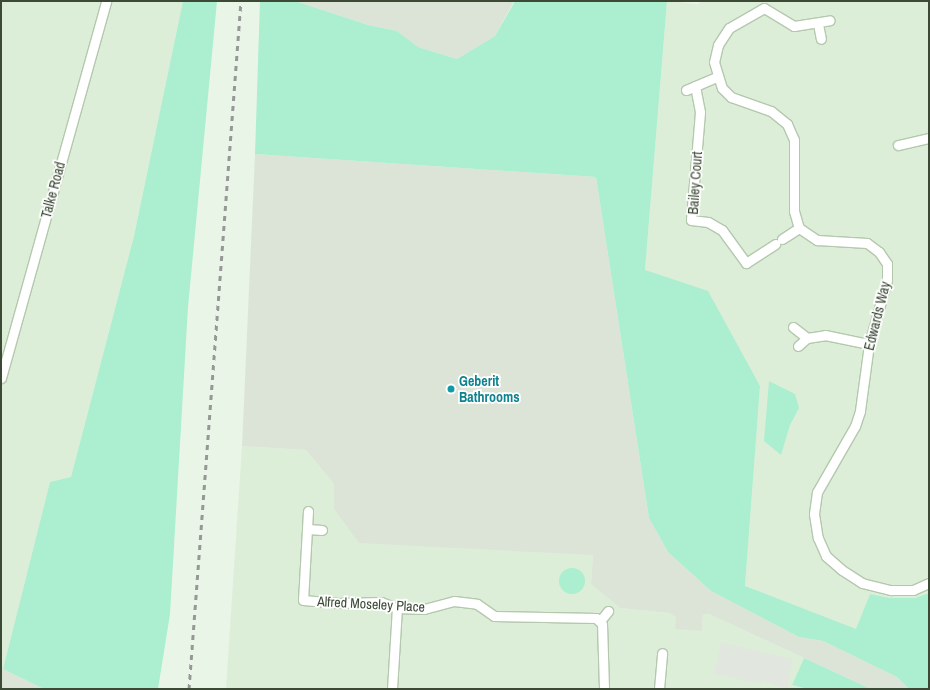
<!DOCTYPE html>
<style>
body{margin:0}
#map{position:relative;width:930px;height:690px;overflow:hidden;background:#e9f5e7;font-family:"Archivo Narrow",sans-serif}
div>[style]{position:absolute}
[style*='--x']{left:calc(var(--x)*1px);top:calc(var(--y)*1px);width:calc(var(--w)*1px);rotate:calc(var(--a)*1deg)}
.residential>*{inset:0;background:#ddeed8}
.industrial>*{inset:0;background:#dce4d8}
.green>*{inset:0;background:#abeed0}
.round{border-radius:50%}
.parking>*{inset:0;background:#e1e6df}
.roads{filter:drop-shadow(1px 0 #b4c8ae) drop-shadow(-1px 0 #b4c8ae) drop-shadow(0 1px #b4c8ae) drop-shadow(0 -1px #b4c8ae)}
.street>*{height:9px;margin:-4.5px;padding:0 4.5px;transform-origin:4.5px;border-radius:4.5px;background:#fff}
.rail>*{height:3px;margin-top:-1.5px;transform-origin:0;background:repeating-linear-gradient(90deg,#979797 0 5px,transparent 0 10px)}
.dots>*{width:11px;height:11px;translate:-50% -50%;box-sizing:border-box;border:2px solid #fff;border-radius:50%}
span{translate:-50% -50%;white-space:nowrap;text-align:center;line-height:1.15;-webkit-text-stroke:3.5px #fff;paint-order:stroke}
.street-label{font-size:14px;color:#3b4935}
.culture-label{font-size:14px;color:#0d838f;font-weight:700}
.left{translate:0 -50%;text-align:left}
.frame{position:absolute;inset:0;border:2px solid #3b4935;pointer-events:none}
</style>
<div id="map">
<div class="residential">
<i style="clip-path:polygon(1px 1px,183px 1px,134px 236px,71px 477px,50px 482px,3px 669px,1px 667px)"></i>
<i style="clip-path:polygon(667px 1px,697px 4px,704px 1px,929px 1px,929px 593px,915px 598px,890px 598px,870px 594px,856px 630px,745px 586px,760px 385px,645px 270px)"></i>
<i style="clip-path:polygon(242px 446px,306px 450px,334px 484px,334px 509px,558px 552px,593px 555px,591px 584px,620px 608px,669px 613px,702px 631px,703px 613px,709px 614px,804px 658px,792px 685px,808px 689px,226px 689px)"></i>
</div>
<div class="industrial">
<i style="clip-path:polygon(295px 1px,514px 1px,495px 36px,457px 59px,418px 47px,397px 31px,368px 25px)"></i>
<i style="clip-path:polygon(255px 154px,596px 177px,649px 518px,668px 552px,711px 591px,799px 637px,823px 641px,897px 677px,909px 689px,871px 689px,709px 614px,703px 614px,702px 631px,675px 629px,676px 617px,669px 613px,620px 608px,591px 584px,593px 555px,359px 543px,334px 509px,334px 484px,306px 450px,242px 446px)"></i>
<i style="clip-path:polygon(1px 667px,3px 669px,44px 689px,1px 689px)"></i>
</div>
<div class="green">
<i style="clip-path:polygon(183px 1px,217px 1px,188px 307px,170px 614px,158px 689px,44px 689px,3px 669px,50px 482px,71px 477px,134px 236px)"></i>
<i style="clip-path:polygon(260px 1px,295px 1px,368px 25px,397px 31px,418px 47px,457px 59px,495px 36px,515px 1px,667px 1px,645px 270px,708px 291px,760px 386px,745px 586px,856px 629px,870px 594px,890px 598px,915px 598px,929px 593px,929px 689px,909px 689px,897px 677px,823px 641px,799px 637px,711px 591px,668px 552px,649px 518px,596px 177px,255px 154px)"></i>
<i style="clip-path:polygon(769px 381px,795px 394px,799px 408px,790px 425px,781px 455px,764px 441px)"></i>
<i class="round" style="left:559px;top:568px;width:26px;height:26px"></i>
<i style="clip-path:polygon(804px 658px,871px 689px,808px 689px,792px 685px)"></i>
</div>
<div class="parking">
<i style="clip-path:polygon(721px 642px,793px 659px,787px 689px,762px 681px,761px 684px,714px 674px)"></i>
</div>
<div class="roads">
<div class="street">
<i style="--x:764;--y:8;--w:40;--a:150.3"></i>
<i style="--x:729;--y:28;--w:20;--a:123"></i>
<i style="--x:718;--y:45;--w:17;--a:103"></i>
<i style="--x:714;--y:62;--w:27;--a:73"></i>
<i style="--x:722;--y:88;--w:13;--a:45"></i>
<i style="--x:731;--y:97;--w:42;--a:19.3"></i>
<i style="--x:771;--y:111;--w:21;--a:39"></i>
<i style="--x:787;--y:124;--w:17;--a:66"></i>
<i style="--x:794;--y:140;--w:71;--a:90"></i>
<i style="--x:794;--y:211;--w:18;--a:74"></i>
<i style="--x:799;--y:228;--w:22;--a:34"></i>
<i style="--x:817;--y:240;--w:50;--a:3.4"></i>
<i style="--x:867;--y:243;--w:15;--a:37"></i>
<i style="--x:879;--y:252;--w:14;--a:56"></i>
<i style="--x:887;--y:264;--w:16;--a:90"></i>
<i style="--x:887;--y:280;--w:66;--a:105.7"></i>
<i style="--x:869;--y:344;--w:68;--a:97.7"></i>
<i style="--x:860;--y:411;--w:16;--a:108"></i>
<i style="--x:855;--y:426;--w:76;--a:119.9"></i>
<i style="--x:817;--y:492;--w:22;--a:98"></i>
<i style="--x:814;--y:514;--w:24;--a:81"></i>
<i style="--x:818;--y:538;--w:20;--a:66"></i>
<i style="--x:826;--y:556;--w:21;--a:41"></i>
<i style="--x:842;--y:570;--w:24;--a:33"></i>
<i style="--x:862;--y:583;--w:30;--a:14"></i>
<i style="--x:891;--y:590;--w:22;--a:0"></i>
<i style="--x:913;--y:590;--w:17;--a:-24"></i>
<i style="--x:764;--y:8;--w:35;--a:31"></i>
<i style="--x:794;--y:26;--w:36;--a:-9"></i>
<i style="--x:818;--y:24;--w:15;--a:79"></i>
<i style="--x:695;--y:86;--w:26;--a:79"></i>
<i style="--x:700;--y:112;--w:108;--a:94.8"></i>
<i style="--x:691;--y:220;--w:17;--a:7"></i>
<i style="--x:708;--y:222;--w:16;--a:30"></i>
<i style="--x:722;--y:230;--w:41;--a:54"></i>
<i style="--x:746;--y:263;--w:35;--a:-33"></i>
<i style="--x:686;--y:90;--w:34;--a:-23"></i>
<i style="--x:898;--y:145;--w:32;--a:-13"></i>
<i style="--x:782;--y:239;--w:20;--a:-33"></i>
<i style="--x:793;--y:327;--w:18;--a:38"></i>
<i style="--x:798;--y:346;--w:12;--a:-42"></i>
<i style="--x:807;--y:338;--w:18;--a:-9"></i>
<i style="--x:825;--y:335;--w:45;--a:11.6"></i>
<i style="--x:1;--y:378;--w:391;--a:-74.4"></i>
<i style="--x:308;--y:511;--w:89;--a:93.2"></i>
<i style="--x:303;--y:600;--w:35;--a:5"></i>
<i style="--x:338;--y:603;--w:43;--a:-1.3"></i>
<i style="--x:381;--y:602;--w:17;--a:21"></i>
<i style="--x:397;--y:608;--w:27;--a:2"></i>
<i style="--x:424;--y:609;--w:31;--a:-15"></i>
<i style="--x:454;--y:601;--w:23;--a:7"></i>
<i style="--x:477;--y:604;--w:21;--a:35"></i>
<i style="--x:494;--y:616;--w:102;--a:1.1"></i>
<i style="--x:596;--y:618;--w:8;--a:45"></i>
<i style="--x:602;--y:624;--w:65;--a:88.2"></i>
<i style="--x:308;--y:529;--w:14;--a:4"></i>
<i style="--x:600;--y:621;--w:13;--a:-51"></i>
<i style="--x:392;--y:689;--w:81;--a:-86.5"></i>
<i style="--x:659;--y:689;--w:36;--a:-85"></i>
</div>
</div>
<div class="rail">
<i style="--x:189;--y:689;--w:690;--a:-85.68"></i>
</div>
<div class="dots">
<i style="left:451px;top:389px;background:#0f9aa8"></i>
</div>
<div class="street-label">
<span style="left:695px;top:183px;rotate:-86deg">Bailey Court</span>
<span style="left:53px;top:190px;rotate:-75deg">Talke Road</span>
<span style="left:877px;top:316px;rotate:-76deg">Edwards Way</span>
<span style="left:371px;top:604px;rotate:3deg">Alfred Moseley Place</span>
</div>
<div class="culture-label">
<span class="left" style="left:459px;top:389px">Geberit<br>Bathrooms</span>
</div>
<div class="frame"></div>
</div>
